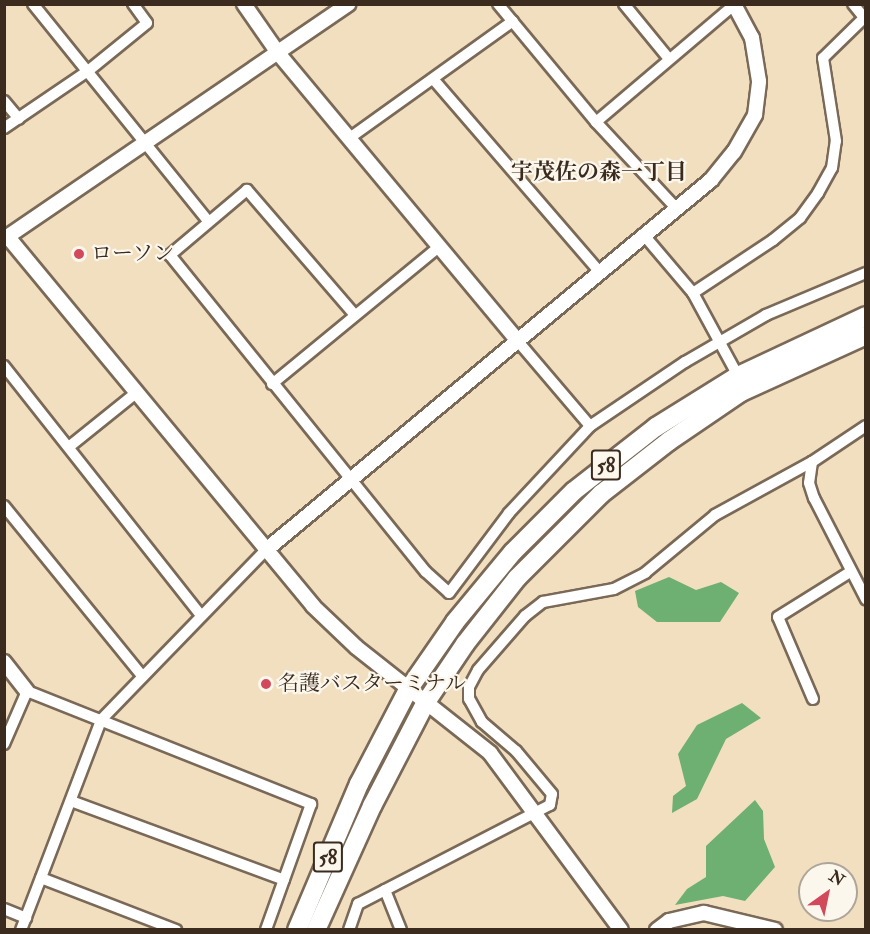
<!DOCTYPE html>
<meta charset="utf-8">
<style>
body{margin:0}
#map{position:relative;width:870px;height:934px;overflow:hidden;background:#f1dfc0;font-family:"IM FELL Double Pica","Noto Serif JP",serif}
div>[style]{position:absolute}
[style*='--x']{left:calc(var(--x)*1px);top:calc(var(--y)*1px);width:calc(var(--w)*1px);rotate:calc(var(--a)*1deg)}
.forest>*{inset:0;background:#6eaf72}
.roads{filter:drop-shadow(2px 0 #7b6957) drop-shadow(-2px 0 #7b6957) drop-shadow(0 2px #7b6957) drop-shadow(0 -2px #7b6957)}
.minor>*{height:10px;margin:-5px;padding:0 5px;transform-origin:5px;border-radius:5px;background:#fff}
.tertiary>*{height:14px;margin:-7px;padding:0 7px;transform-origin:7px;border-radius:7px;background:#fff}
.trunk>*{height:18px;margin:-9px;padding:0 9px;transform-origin:9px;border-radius:9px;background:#fff}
.dots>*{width:16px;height:16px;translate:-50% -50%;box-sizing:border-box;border:3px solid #fbf7ec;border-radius:50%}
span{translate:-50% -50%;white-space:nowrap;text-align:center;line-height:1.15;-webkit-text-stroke:4.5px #fbf7ec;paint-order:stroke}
.shield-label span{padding:2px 4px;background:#fbf7ec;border:2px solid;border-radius:4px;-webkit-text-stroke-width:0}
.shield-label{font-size:20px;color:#3b2a1e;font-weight:700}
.poi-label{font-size:21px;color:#3b2a1e}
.left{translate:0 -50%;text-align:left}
.neighbourhood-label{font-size:22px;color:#3b2a1e;font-weight:700}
.frame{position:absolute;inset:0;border:6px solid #3b2a1e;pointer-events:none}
.north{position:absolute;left:798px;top:862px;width:60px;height:60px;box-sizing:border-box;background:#fbf7ec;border:2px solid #aea59a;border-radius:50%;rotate:33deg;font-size:16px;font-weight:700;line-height:24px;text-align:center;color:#3b2a1e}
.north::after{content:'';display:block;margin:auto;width:21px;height:27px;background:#d1495b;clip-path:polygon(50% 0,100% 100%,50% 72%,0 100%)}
</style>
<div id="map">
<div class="forest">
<i style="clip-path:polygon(669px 577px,696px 590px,721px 582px,739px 593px,720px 622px,657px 622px,638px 607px,635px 591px)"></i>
<i style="clip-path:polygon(742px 703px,761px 718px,726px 739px,697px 799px,672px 813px,673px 796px,686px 786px,678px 754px,697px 725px)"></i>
<i style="clip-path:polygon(755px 800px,763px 811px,764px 839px,775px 867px,745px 901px,723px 896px,675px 905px,687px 889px,706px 877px,706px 846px)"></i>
</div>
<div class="roads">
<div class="minor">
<i style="--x:33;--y:4;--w:277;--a:51.1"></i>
<i style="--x:498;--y:4;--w:153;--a:50.3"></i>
<i style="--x:596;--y:122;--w:117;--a:47.1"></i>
<i style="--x:624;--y:4;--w:71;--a:50.7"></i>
<i style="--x:853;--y:4;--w:21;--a:51"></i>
<i style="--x:434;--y:80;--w:252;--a:49.2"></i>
<i style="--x:4;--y:101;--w:23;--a:50"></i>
<i style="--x:596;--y:122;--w:182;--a:-40.3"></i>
<i style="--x:4;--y:128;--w:102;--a:-34.2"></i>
<i style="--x:88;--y:71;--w:76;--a:-39.1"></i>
<i style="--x:147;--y:23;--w:24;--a:-126"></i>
<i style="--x:351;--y:137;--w:199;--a:-35.6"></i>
<i style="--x:643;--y:234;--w:77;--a:49.7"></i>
<i style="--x:693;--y:293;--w:94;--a:61.5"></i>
<i style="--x:693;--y:293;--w:96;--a:-33.5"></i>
<i style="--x:773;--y:240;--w:35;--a:-39"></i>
<i style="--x:800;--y:218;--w:31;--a:-54"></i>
<i style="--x:818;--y:193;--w:29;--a:-61"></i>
<i style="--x:832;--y:168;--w:27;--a:-82"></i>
<i style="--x:836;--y:141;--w:84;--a:-98.9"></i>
<i style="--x:823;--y:58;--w:57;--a:-44.3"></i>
<i style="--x:354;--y:314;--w:164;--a:-130.8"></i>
<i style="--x:247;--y:190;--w:101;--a:139.8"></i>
<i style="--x:170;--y:255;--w:407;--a:51.1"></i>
<i style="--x:426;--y:572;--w:31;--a:42"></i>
<i style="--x:449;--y:593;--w:100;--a:-53.1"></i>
<i style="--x:509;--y:513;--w:119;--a:-47"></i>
<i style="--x:590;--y:426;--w:115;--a:-34"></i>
<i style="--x:685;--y:362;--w:94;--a:-30.1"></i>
<i style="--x:766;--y:315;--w:108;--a:-22.8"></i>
<i style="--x:516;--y:339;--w:114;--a:49.6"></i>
<i style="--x:4;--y:366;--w:316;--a:51.7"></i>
<i style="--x:272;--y:384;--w:216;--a:-39.4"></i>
<i style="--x:70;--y:446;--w:85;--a:-38.8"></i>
<i style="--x:812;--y:462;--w:21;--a:98"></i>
<i style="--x:809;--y:483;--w:16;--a:72"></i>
<i style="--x:814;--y:498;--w:114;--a:62.8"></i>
<i style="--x:4;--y:506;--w:219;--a:50.9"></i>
<i style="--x:813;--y:699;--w:89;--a:-113.1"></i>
<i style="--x:778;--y:617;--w:85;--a:-32"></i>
<i style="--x:4;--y:744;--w:58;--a:-66.5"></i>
<i style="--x:27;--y:691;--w:306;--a:21.7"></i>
<i style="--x:311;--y:804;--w:134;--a:109.7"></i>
<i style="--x:71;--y:801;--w:227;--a:20.3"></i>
<i style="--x:41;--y:878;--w:145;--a:21.1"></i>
<i style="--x:385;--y:890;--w:43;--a:68.2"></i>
<i style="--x:4;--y:909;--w:24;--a:22"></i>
<i style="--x:21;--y:930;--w:225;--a:-69.1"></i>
<i style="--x:101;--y:720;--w:237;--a:-45.9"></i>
<i style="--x:349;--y:930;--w:28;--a:-71"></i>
<i style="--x:358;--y:904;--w:216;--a:-27.3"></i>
<i style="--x:550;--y:805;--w:11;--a:-80"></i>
<i style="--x:552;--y:794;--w:56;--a:-129.9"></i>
<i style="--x:516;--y:751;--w:45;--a:-139.5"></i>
<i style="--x:482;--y:722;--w:26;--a:-119"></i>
<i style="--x:469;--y:699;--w:12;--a:-90"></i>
<i style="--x:469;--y:687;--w:19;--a:-62"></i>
<i style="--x:478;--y:670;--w:72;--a:-49"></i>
<i style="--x:525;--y:616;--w:23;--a:-38"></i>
<i style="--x:543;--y:602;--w:72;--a:-10.4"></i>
<i style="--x:614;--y:589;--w:35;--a:-27"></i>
<i style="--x:645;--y:573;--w:91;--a:-39.6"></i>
<i style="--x:715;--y:515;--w:111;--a:-28.7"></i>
<i style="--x:812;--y:462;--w:65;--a:-33.7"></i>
</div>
<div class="tertiary">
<i style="--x:244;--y:4;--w:60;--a:55.2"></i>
<i style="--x:278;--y:53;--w:372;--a:50.2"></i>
<i style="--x:8;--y:237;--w:479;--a:50.4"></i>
<i style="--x:313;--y:606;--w:59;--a:43.6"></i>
<i style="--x:356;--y:647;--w:171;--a:38.3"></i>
<i style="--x:490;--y:753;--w:220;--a:53.5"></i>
<i style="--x:4;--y:239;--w:417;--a:-34.3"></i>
<i style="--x:266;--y:550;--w:579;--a:-39.74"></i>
<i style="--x:711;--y:180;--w:36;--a:-51"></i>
<i style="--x:734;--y:152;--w:43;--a:-60.4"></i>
<i style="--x:755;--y:115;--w:34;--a:-83"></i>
<i style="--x:759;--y:81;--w:44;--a:-99.2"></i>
<i style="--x:752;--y:38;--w:38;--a:-118"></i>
<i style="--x:4;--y:662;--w:37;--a:52"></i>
<i style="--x:657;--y:930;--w:15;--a:-37"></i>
<i style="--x:669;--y:921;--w:36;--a:-13"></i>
<i style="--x:704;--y:913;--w:73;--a:13.5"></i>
</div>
<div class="trunk">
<i style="--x:297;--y:930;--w:159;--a:-67"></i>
<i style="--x:359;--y:784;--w:106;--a:-62.5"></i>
<i style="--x:408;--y:690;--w:83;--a:-55.3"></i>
<i style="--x:455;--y:622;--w:91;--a:-50.4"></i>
<i style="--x:513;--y:552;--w:86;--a:-45"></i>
<i style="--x:574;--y:491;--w:104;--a:-38"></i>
<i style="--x:656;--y:427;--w:97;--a:-31.9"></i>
<i style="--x:738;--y:376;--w:141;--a:-25.1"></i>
<i style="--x:316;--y:930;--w:136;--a:-65.7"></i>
<i style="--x:372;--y:806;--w:117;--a:-62.6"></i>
<i style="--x:426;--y:702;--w:70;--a:-56.1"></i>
<i style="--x:465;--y:644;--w:84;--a:-51.8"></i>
<i style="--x:517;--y:578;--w:119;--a:-45"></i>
<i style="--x:601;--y:494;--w:86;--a:-37.9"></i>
<i style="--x:669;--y:441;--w:87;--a:-34.2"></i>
<i style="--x:741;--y:392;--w:137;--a:-24.5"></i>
</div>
</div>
<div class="dots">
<i style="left:79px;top:254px;background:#d1495b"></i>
<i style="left:266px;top:684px;background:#d1495b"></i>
</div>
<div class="shield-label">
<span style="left:606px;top:465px">58</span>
<span style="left:328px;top:857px">58</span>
</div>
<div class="poi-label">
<span class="left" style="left:91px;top:254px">ローソン</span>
<span class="left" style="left:278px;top:684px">名護バスターミナル</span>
</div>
<div class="neighbourhood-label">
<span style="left:599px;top:173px">宇茂佐の森一丁目</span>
</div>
<div class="frame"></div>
<div class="north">N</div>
</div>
